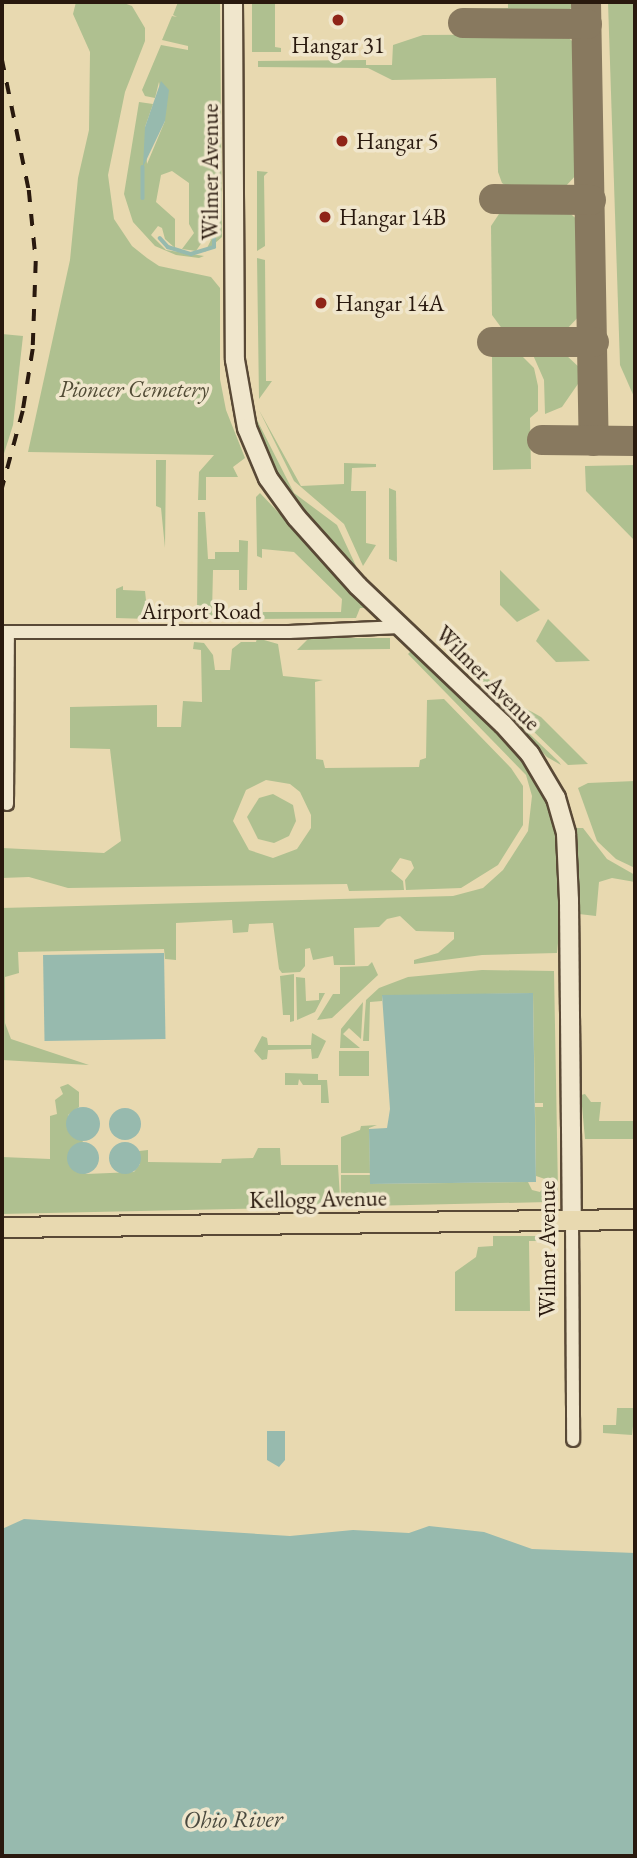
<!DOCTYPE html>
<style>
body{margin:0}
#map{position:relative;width:637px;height:1858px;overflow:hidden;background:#e8d9b0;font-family:"EB Garamond",serif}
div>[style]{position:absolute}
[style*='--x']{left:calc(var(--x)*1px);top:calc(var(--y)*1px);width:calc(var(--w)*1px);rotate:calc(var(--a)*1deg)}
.green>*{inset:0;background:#afc090;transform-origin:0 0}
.water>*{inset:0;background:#97baae;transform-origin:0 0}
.round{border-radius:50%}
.stream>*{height:3.5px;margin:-1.75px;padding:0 1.75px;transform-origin:1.75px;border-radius:1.75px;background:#97baae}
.taxiway>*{height:30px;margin:-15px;padding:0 15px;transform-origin:15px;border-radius:15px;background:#88795f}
.roads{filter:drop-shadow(2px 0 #594936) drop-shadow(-2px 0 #594936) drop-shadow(0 2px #594936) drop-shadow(0 -2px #594936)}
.street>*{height:12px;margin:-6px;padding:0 6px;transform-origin:6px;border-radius:6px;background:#f0e6cc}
.secondary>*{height:18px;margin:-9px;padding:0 9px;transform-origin:9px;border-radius:9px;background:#f0e6cc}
.primary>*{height:19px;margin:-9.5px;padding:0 9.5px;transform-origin:9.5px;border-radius:9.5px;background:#e8d9b0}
.rail>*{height:3.5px;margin-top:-1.75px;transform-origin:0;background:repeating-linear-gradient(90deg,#29190e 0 12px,transparent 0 24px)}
.dots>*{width:19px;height:19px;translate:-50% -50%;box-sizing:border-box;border:4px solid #f0e6cc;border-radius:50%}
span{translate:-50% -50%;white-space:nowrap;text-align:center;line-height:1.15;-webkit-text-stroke:7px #f0e6cc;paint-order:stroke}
.poi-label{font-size:23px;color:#29190e}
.left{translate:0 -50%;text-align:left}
.street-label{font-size:23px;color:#29190e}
.park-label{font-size:23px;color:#514b35;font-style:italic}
.water-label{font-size:24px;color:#4a493e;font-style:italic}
.frame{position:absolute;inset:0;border:4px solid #29190e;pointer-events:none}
</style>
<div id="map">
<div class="green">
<i style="clip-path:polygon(76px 2px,121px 2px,132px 6px,145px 28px,145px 41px,125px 92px,108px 175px,114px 219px,132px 246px,147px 258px,159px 266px,211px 277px,220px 288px,220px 379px,226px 410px,245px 458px,233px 467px,238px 477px,206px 477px,206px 500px,198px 500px,199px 472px,214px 455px,28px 452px,70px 260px,78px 178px,89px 130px,90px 52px,73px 14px)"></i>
<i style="clip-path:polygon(178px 2px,220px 2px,222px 237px,205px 252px,211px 240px,206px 236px,196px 251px,182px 249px,194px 233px,189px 224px,189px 183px,172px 171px,161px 175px,156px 202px,175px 219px,175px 248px,165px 239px,162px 228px,158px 226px,151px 235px,166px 250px,204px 256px,199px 258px,176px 255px,155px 246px,133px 222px,124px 194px,139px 102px,153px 104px,145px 127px,147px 164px,165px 121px,159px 82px,155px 98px,145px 96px,142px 90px,161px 45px,188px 50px,188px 46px,162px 40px,172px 16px,177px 17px,173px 15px)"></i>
<i style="clip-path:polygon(252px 2px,275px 2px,275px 47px,281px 48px,281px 52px,252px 52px)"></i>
<i style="clip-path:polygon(508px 2px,571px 2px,572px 7px,565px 14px,463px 14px,460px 9px,508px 8px)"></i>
<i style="clip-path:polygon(608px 2px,635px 2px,635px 399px,620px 365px)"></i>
<i style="clip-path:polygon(565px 34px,572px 41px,577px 174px,565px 187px,511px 189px,502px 183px,498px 172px,496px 78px,392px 80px,368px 68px,258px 67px,258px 61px,366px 60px,366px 65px,392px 65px,393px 45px,423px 35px)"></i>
<i style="clip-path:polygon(257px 171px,268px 172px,264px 176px,265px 246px,257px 251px)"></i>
<i style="clip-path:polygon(545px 208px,566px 210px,579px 221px,582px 313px,566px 330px,503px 330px,492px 315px,491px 226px,501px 211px)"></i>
<i style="clip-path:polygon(257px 258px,265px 260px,266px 381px,272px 381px,259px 399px)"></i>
<i style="clip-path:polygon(2px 334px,23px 336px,13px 425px,2px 460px)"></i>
<i style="clip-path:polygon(565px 354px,582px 370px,580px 381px,562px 407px,545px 414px,544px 380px,533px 355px)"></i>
<i style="clip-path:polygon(521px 355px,534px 368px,538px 386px,538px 411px,530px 418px,531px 469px,493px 470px,492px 356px)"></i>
<i style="clip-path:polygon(259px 410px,301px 486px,344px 484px,344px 463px,376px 464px,376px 467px,352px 468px,351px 491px,366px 491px,366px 543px,376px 545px,363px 566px,344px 524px,294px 481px)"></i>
<i style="clip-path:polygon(254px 414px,294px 493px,337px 525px,356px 566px,350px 565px,285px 491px,268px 462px)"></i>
<i style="clip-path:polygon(156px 460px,166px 460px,165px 548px,161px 508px,156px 506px)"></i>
<i style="clip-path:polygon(635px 465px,635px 541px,586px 491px,585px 466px)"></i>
<i style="clip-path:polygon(389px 488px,396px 491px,397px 562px,389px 559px)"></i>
<i style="clip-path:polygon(260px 493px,364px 603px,366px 608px,360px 608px,356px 618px,256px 619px,258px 604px,263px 603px,263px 612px,341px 612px,342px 599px,294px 552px,262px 549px,262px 558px,257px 556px,256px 497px)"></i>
<i style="clip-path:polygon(198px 512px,205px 512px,208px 559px,215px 559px,215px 552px,239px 552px,239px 540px,248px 541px,247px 590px,239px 590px,239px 570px,213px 570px,212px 613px,219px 614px,220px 619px,189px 619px,189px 613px,197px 612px)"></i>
<i style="clip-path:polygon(500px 570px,540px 610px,517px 622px,500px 605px)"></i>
<i style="clip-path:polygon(123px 586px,123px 590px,145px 591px,148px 619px,116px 618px,116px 589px)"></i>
<i style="clip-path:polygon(548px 619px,590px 661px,556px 662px,536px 641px)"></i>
<i style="clip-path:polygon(445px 636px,509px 699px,541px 717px,588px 764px,568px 765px,441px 641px)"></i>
<i style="clip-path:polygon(evenodd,257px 638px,278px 644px,283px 676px,323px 680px,315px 682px,316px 759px,323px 760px,325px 768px,419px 767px,420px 760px,426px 758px,427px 700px,444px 699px,511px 768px,523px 786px,523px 825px,498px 865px,461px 888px,406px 890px,405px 880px,414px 868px,411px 861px,400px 858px,391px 871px,403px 881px,404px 890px,349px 891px,347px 884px,68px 888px,29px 877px,2px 878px,2px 848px,104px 853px,121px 841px,110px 749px,70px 748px,70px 707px,157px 705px,157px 727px,181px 727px,183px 701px,202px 702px,201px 650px,193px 649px,194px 642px,204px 643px,213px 655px,215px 670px,230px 670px,232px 649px,241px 642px,256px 642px,257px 638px,266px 780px,290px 784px,300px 792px,311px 815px,311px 828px,297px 849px,273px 858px,249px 850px,233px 821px,246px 790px,266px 780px)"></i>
<i style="clip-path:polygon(309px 638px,390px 638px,390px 649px,297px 650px)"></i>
<i style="clip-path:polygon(439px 647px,559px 762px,561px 765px,547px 757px)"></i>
<i style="clip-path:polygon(413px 649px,514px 748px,547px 798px,560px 841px,562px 903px,557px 953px,482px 955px,414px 964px,414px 960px,438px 953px,454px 939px,454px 932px,416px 931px,400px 916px,387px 919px,379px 927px,354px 928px,355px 965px,334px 965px,333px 956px,313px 960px,310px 948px,305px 949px,305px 966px,300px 972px,282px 973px,279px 969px,273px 923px,249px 924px,248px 932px,233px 933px,232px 920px,176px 923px,176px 960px,165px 959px,164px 949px,18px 952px,19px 973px,5px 977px,5px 1023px,11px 1039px,89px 1065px,2px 1060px,2px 908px,453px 896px,483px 888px,503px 870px,528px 831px,532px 796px,526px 775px,408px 654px)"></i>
<i style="clip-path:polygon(635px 781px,635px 868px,616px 859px,597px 841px,578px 788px,588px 783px)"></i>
<i style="clip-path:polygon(273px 794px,293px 805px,296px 821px,289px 836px,274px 843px,258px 839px,247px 817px,259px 798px)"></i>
<i style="clip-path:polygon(575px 828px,583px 828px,607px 859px,635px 875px,635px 882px,612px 878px,599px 882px,596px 916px,579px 914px)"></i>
<i style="clip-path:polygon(372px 962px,378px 975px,332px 1018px,317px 1020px,333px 994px,340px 994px,340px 967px,368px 966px)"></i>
<i style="clip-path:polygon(482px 970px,554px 971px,558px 1190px,549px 1202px,2px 1214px,2px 1157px,50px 1159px,50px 1116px,57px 1114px,55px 1100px,63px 1094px,60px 1087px,68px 1084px,79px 1092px,79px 1107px,68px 1115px,83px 1142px,69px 1151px,86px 1174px,134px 1172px,140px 1164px,139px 1151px,148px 1150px,148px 1162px,221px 1163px,222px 1159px,253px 1158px,258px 1148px,280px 1148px,281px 1165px,338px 1165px,340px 1198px,365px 1198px,364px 1194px,341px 1196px,341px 1175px,370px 1175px,371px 1184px,528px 1182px,532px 1190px,540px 1192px,548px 1180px,536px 1176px,535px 1107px,543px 1107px,543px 1103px,535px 1103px,533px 993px,382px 996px,382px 1001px,370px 1002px,369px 1041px,363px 1041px,366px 1000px,379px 988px,408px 977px)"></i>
<i style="clip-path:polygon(294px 974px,294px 1021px,290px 1022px,290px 1015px,283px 1015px,280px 976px)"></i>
<i style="clip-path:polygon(296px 977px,305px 978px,306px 1001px,319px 1000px,319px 993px,325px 993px,315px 1012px,297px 1020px)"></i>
<i style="clip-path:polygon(363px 1002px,361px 1039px,349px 1028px,343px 1034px,360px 1048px,340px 1048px,341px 1029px)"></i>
<i style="clip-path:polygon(312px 1033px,326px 1041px,318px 1058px,312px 1059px,311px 1049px,268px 1050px,267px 1059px,262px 1060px,254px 1051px,262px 1036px,267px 1038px,268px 1045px,311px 1045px)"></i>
<i style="left:339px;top:1051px;width:30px;height:25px"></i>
<i style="clip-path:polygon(285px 1073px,318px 1074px,318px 1080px,327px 1080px,329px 1103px,321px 1103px,321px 1085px,303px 1085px,299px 1079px,298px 1085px,285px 1085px)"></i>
<i style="clip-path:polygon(585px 1094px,591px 1102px,601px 1102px,599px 1121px,635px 1121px,635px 1139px,585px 1139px,581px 1095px)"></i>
<i style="clip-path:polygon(377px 1125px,369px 1128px,370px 1173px,341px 1173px,341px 1137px,360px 1130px,361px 1126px)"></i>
<i style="clip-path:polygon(493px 1236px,554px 1236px,554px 1241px,529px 1241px,530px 1311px,455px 1311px,455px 1272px,476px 1257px,478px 1247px,493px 1246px)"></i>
<i style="clip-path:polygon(617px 1408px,635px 1408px,632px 1435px,603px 1433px,603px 1425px,616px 1425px)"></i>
</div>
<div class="water">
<i style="clip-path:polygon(161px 81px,169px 90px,165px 121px,143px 167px,145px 127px)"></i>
<i style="left:164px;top:953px;width:86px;height:121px;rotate:89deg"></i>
<i style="clip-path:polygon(533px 993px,536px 1182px,370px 1184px,369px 1129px,387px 1128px,390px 1109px,382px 995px)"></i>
<i class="round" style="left:66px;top:1107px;width:34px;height:34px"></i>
<i class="round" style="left:109px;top:1108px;width:32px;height:32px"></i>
<i class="round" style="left:67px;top:1142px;width:32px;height:32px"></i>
<i class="round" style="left:109px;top:1142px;width:32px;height:32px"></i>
<i style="clip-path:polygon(267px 1431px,285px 1431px,285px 1460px,279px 1467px,267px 1460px)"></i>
<i style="clip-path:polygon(24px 1519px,290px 1536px,353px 1530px,409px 1533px,429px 1526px,484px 1532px,532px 1549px,635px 1553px,635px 1856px,2px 1856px,2px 1529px)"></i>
</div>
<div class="stream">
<i style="--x:143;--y:167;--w:31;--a:90"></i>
<i style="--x:160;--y:238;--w:12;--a:48"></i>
<i style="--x:168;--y:247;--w:24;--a:17"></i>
<i style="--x:191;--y:254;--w:24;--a:-17"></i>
<i style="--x:214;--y:247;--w:65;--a:-90"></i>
</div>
<div class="taxiway">
<i style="--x:586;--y:2;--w:439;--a:89"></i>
<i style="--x:463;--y:23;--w:124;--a:0.5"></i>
<i style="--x:494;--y:199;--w:97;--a:0.6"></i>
<i style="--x:492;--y:342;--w:102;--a:0"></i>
<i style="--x:542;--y:440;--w:93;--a:0.6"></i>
</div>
<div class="roads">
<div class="street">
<i style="--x:2;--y:632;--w:287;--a:0"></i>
<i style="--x:289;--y:632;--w:111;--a:-2.6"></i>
<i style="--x:7;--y:804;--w:172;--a:-89.7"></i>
<i style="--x:572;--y:1217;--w:223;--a:89.7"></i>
</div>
<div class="secondary">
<i style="--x:233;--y:2;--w:358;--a:89.7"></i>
<i style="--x:235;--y:360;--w:69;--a:80"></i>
<i style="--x:247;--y:428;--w:54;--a:67.2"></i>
<i style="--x:268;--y:478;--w:49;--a:54.1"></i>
<i style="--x:297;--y:518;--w:91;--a:48.1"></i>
<i style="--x:358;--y:586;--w:200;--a:43.6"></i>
<i style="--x:503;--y:724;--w:40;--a:48"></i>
<i style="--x:530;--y:754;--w:51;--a:59.4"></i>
<i style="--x:556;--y:798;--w:37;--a:74"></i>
<i style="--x:566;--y:834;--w:66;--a:87.4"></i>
<i style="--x:569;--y:900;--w:317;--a:89.5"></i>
</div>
<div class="primary">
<i style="--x:2;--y:1227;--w:633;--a:-0.72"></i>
</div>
</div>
<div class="rail">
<i style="--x:2;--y:59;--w:134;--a:78.4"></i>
<i style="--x:29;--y:190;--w:71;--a:84.4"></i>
<i style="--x:36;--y:261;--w:88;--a:92"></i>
<i style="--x:33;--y:349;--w:63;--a:99.2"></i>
<i style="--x:23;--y:411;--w:81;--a:105.1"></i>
</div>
<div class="dots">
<i style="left:338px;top:20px;background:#8f2418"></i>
<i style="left:342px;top:141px;background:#8f2418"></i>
<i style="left:325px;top:217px;background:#8f2418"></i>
<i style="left:321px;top:303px;background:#8f2418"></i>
</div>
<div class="poi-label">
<span style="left:338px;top:45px">Hangar 31</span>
<span class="left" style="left:356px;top:141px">Hangar 5</span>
<span class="left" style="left:339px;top:217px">Hangar 14B</span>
<span class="left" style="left:335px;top:303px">Hangar 14A</span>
</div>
<div class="street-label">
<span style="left:210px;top:172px;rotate:-90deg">Wilmer Avenue</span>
<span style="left:201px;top:611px">Airport Road</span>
<span style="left:488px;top:678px;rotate:45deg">Wilmer Avenue</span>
<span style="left:318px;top:1199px;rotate:-1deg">Kellogg Avenue</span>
<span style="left:547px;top:1249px;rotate:-90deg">Wilmer Avenue</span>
</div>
<div class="park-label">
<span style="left:134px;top:389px">Pioneer Cemetery</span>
</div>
<div class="water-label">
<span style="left:233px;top:1819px;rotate:-1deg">Ohio River</span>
</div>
<div class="frame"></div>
</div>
